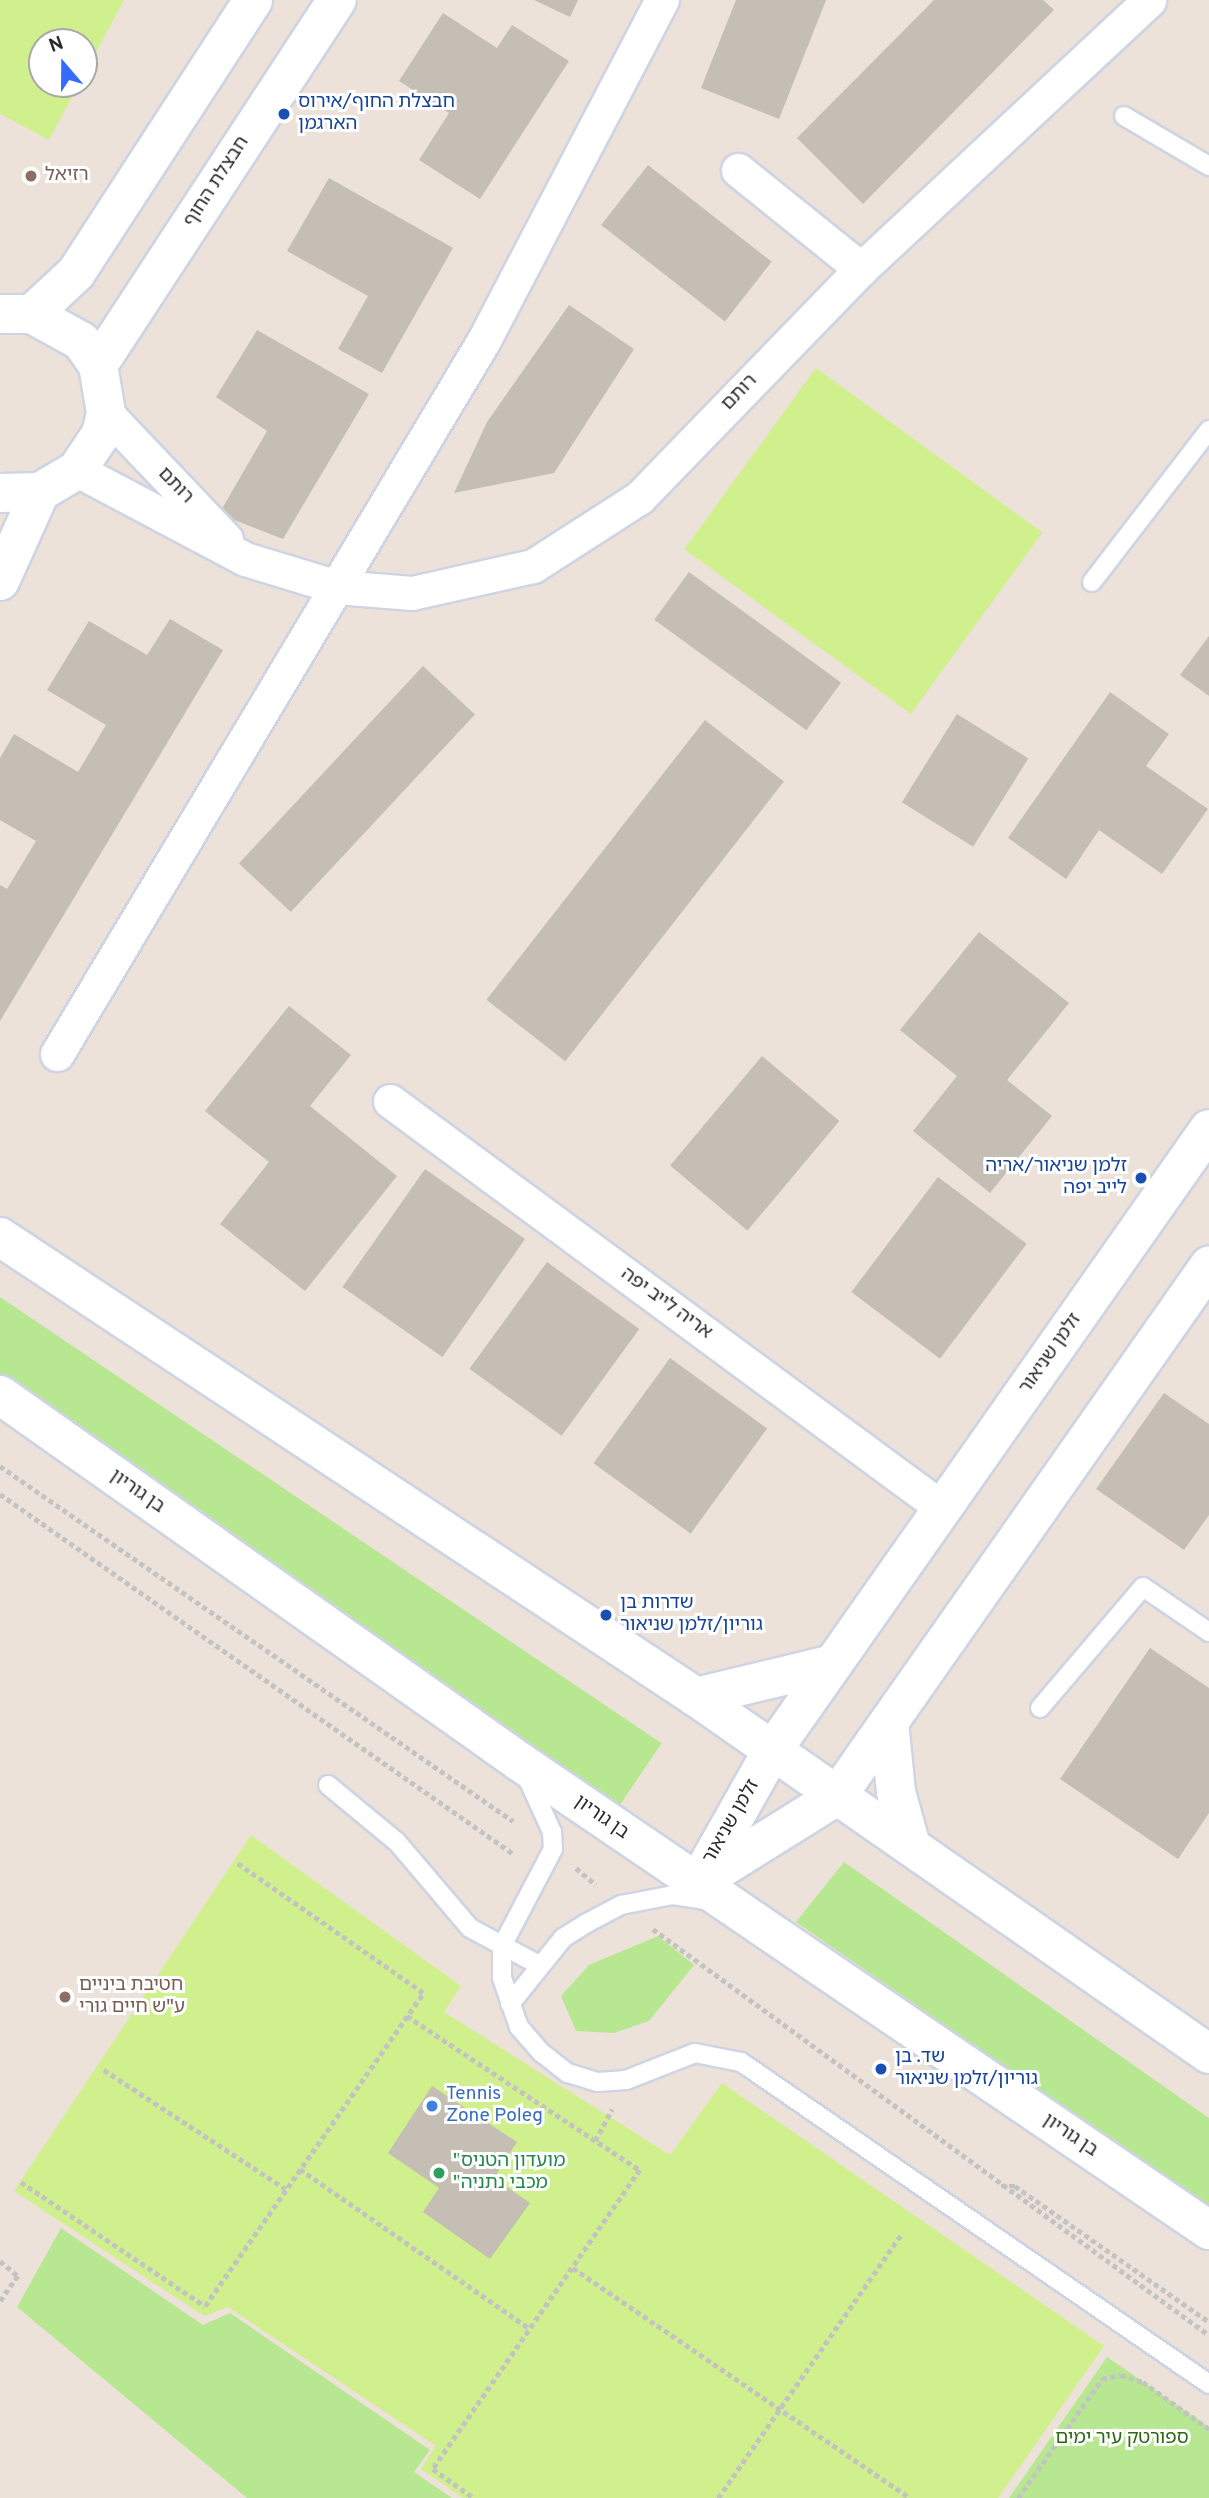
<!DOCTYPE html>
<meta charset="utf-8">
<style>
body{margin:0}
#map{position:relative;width:1209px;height:2498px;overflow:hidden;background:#ece2d9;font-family:Overpass,"Noto Sans Hebrew",sans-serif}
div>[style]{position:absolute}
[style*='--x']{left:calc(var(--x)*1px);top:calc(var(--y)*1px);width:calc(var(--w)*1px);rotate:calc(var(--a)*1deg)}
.green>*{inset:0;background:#b7e891;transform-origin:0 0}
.pitch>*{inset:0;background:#cff08c;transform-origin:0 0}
.building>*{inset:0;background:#c4beb5;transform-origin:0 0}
.path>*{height:4.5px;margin-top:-2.25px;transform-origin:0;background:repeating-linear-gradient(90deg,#c3c3c3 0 5px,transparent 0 8.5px)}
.roads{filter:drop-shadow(2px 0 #ced4e3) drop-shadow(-2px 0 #ced4e3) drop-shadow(0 2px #ced4e3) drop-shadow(0 -2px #ced4e3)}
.service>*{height:18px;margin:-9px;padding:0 9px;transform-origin:9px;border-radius:9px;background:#fff}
.minor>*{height:33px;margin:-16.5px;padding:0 16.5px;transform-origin:16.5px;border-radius:16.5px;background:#fff}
.tertiary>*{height:38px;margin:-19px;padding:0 19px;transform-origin:19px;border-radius:19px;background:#fff}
.secondary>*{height:38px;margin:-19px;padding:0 19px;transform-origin:19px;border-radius:19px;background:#fff}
.dots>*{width:19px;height:19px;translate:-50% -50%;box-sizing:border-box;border:4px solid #fff;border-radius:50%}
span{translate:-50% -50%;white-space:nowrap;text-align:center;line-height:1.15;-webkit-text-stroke:6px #fff;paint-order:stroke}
.transit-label{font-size:19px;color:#164399}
.left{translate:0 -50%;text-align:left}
.right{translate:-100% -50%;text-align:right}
.education-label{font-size:19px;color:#785e54}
.street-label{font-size:19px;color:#292929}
.shop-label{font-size:19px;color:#366cbe}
.leisure-label{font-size:19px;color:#27864d}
.park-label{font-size:19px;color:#2e6a14}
.north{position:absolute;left:28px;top:28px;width:70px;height:70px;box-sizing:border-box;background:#fff;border:2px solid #a9a9a9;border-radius:50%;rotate:340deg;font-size:19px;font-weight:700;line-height:28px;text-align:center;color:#292929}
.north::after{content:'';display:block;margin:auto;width:24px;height:32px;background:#346cff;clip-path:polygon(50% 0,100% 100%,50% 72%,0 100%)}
</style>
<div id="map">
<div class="green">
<i style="left:0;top:1297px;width:798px;height:83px;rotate:34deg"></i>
<i style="clip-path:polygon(844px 1862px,1209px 2118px,1209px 2208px,796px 1922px)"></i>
<i style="clip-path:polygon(658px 1936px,694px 1965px,649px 2021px,614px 2033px,576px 2031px,561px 1996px,589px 1965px)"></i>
<i style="clip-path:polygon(61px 2228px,203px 2325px,230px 2313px,430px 2450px,414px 2472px,452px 2498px,247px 2498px,17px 2307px)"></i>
<i style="clip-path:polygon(1107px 2357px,1209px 2427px,1209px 2498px,1009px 2498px)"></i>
</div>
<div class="pitch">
<i style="clip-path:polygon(0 0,124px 0,84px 75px,84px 42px,42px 42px,42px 84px,79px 84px,49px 140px,0 114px)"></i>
<i style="left:816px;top:368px;width:280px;height:224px;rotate:36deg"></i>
<i style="clip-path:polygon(251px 1835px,461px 1986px,444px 2012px,670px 2155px,722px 2083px,1104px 2346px,998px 2498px,463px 2498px,421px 2469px,436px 2446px,228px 2307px,204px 2316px,14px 2191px)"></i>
</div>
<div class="building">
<i style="clip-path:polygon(534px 0,578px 0,570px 17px)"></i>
<i style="clip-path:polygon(736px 0,826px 0,779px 119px,701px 88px)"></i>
<i style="clip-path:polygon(934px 0,1043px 0,1054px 10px,863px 204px,797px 138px)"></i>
<i style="clip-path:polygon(443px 13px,497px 48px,512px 25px,569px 61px,480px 199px,419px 160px,449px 113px,399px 81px)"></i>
<i style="left:648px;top:165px;width:157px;height:76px;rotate:38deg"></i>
<i style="clip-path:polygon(329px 178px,453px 248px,382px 373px,338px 349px,368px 296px,287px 251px)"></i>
<i style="clip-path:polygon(569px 305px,634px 349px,554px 473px,454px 493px,487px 422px)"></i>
<i style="clip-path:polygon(257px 330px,369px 394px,283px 539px,219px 514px,267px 431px,216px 397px)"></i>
<i style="left:689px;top:572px;width:188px;height:59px;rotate:36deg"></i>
<i style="clip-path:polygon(170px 619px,223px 650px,0 1021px,0 885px,7px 889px,36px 841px,0 820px,0 758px,14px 734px,78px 772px,106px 725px,47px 690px,89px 621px,147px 655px)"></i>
<i style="clip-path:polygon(1209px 636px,1209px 696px,1180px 675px)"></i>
<i style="left:423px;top:666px;width:71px;height:270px;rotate:43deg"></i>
<i style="clip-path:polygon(1110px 692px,1169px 734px,1146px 766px,1208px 809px,1162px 874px,1099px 830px,1066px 879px,1008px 838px)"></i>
<i style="left:957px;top:714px;width:84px;height:104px;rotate:32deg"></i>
<i style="left:705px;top:720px;width:100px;height:355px;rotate:38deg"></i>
<i style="clip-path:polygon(979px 932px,1069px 1003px,1007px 1080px,1052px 1116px,990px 1193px,913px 1131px,957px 1076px,900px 1030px)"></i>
<i style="clip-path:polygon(289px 1006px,351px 1055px,310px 1106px,397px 1176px,305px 1291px,220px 1224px,269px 1162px,205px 1111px)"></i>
<i style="left:762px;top:1056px;width:101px;height:143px;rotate:40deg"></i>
<i style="left:425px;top:1169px;width:122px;height:144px;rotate:35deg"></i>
<i style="left:938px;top:1177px;width:111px;height:144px;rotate:37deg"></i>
<i style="left:547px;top:1262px;width:114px;height:132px;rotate:36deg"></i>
<i style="left:670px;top:1358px;width:120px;height:130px;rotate:36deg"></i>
<i style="clip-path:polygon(1164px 1393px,1209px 1424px,1209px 1515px,1184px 1550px,1096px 1489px)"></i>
<i style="clip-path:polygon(1150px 1648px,1209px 1688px,1209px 1813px,1178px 1859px,1060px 1779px)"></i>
<i style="clip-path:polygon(432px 2086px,517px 2142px,494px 2178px,530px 2203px,490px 2259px,423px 2212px,439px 2188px,388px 2153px)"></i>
</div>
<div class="path">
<i style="--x:0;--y:1466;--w:624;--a:34.68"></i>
<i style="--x:0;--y:1494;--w:629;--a:35.03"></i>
<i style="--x:576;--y:1868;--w:26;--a:40"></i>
<i style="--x:653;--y:1929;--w:688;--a:36.14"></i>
<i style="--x:407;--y:2016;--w:279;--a:33.5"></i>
<i style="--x:640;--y:2170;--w:364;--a:124.7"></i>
<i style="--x:433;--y:2469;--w:50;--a:35.3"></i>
<i style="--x:104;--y:2070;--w:217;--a:33.2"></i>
<i style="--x:595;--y:2141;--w:36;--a:-62"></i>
<i style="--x:300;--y:2169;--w:279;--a:34.8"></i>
<i style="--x:21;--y:2182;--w:222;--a:34"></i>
<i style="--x:205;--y:2306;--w:381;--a:-55.1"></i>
<i style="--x:423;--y:1993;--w:229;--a:-145.1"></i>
<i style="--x:1001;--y:2186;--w:14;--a:0"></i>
<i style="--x:1015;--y:2186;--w:237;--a:35"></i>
<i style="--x:0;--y:2261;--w:23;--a:40"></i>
<i style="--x:18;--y:2276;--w:32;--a:125"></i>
<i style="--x:573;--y:2268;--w:408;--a:34.3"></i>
<i style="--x:718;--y:2498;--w:323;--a:-55.2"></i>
<i style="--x:1018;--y:2498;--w:146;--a:-54.8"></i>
<i style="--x:1102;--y:2379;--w:19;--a:-12"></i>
<i style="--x:1121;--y:2375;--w:23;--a:18"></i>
<i style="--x:1143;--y:2382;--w:81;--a:35.5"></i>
</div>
<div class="roads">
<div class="service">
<i style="--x:1124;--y:116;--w:99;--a:30.5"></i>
<i style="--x:1092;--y:582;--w:192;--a:-52.4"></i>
<i style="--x:1040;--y:1708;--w:159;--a:-49.6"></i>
<i style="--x:1143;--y:1587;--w:80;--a:34.3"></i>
<i style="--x:526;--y:1775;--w:63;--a:65.5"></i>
<i style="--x:552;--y:1832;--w:17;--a:87"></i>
<i style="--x:553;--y:1849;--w:110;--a:117.7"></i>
<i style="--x:502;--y:1946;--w:32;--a:90"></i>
<i style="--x:502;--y:1978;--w:52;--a:70.9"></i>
<i style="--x:519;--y:2027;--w:35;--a:49"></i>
<i style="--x:542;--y:2053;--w:33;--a:38"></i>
<i style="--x:568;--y:2073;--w:31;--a:17"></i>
<i style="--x:598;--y:2082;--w:28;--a:-4"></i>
<i style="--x:626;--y:2080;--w:74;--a:-21.4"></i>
<i style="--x:695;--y:2053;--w:47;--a:11.1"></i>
<i style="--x:741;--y:2062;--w:568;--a:34.53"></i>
<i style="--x:328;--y:1785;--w:89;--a:39.6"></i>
<i style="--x:397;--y:1842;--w:113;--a:49.7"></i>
<i style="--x:470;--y:1928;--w:78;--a:28.2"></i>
<i style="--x:510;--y:2004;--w:85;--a:-51.2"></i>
<i style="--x:563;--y:1938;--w:26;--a:-32"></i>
<i style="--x:585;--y:1924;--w:41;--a:-27.8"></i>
<i style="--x:621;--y:1905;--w:53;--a:-10.9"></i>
<i style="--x:673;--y:1895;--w:33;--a:9"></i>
</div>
<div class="minor">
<i style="--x:738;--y:170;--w:158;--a:38.8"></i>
<i style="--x:106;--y:413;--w:174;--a:46.4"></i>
<i style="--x:77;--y:470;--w:190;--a:27.9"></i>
<i style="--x:245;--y:559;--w:96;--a:16.9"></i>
<i style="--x:337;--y:587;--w:75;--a:4.6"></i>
<i style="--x:412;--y:593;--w:124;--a:-12.6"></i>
<i style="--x:533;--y:566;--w:127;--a:-32.8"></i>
<i style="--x:640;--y:497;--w:318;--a:-45.9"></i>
<i style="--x:861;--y:269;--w:394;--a:-43"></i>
<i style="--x:57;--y:1054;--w:832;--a:-59.12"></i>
<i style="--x:484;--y:340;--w:384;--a:-62.4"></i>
<i style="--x:390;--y:1101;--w:686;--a:36.4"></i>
</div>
<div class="tertiary">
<i style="--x:0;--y:314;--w:32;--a:0"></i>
<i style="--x:32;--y:314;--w:56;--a:28.9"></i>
<i style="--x:81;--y:341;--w:29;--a:55"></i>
<i style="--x:98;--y:365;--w:49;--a:80.5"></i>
<i style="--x:106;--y:413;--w:22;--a:103"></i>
<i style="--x:101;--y:434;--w:43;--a:123.7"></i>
<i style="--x:77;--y:470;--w:43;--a:149.3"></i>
<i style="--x:40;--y:492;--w:40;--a:178.6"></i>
<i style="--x:32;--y:314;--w:60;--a:-43"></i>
<i style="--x:76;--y:273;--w:325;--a:-57"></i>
<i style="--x:98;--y:365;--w:436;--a:-56.8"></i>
<i style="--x:0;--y:581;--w:98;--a:-65.8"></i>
<i style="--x:701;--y:1881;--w:160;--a:-32"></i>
<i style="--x:837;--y:1796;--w:648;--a:-54.94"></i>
<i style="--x:697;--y:1884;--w:153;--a:-60.6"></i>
<i style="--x:772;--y:1751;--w:760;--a:-54.91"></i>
</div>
<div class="secondary">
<i style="--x:0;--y:1237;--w:834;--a:33.46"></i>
<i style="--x:696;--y:1697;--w:625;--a:34.83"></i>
<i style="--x:0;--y:1395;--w:636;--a:35.21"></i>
<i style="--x:520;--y:1762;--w:833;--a:34.19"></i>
<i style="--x:696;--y:1697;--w:141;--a:-13.5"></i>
<i style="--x:889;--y:1722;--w:70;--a:84.3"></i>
<i style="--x:896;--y:1792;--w:56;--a:74.5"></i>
</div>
</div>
<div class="dots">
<i style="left:284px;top:114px;background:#1a4fb4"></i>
<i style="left:31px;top:176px;background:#8d6e63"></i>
<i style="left:1141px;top:1178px;background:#1a4fb4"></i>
<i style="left:606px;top:1615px;background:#1a4fb4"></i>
<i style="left:65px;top:1997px;background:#8d6e63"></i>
<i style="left:881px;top:2069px;background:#1a4fb4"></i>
<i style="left:432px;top:2106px;background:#3f7fe0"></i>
<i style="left:439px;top:2173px;background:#2e9e5b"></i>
</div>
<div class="transit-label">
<span class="left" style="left:298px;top:114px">חבצלת החוף/אירוס<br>הארגמן</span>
<span class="right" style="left:1127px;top:1178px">זלמן שניאור/אריה<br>לייב יפה</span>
<span class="left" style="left:620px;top:1615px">שדרות בן<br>גוריון/זלמן שניאור</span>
<span class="left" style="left:895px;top:2069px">שד. בן<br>גוריון/זלמן שניאור</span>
</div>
<div class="education-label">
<span class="left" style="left:45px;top:176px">רזיאל</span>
<span class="left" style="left:79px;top:1997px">חטיבת ביניים<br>ע"ש חיים גורי</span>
</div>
<div class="street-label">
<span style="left:217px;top:182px;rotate:-57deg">חבצלת החוף</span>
<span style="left:740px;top:393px;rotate:-46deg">רותם</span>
<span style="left:175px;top:486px;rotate:46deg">רותם</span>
<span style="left:666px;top:1304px;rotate:36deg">אריה לייב יפה</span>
<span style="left:1051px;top:1354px;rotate:-55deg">זלמן שניאור</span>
<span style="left:137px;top:1492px;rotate:35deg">בן גוריון</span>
<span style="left:601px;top:1818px;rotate:35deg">בן גוריון</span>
<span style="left:732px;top:1822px;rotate:-60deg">זלמן שניאור</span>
<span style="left:1070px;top:2136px;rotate:34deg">בן גוריון</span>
</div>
<div class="shop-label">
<span class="left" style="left:446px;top:2106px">Tennis<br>Zone Poleg</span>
</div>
<div class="leisure-label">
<span class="left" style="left:453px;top:2173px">"מועדון הטניס<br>"מכבי נתניה</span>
</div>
<div class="park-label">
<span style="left:1122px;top:2439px">ספורטק עיר ימים</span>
</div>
<div class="north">N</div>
</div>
